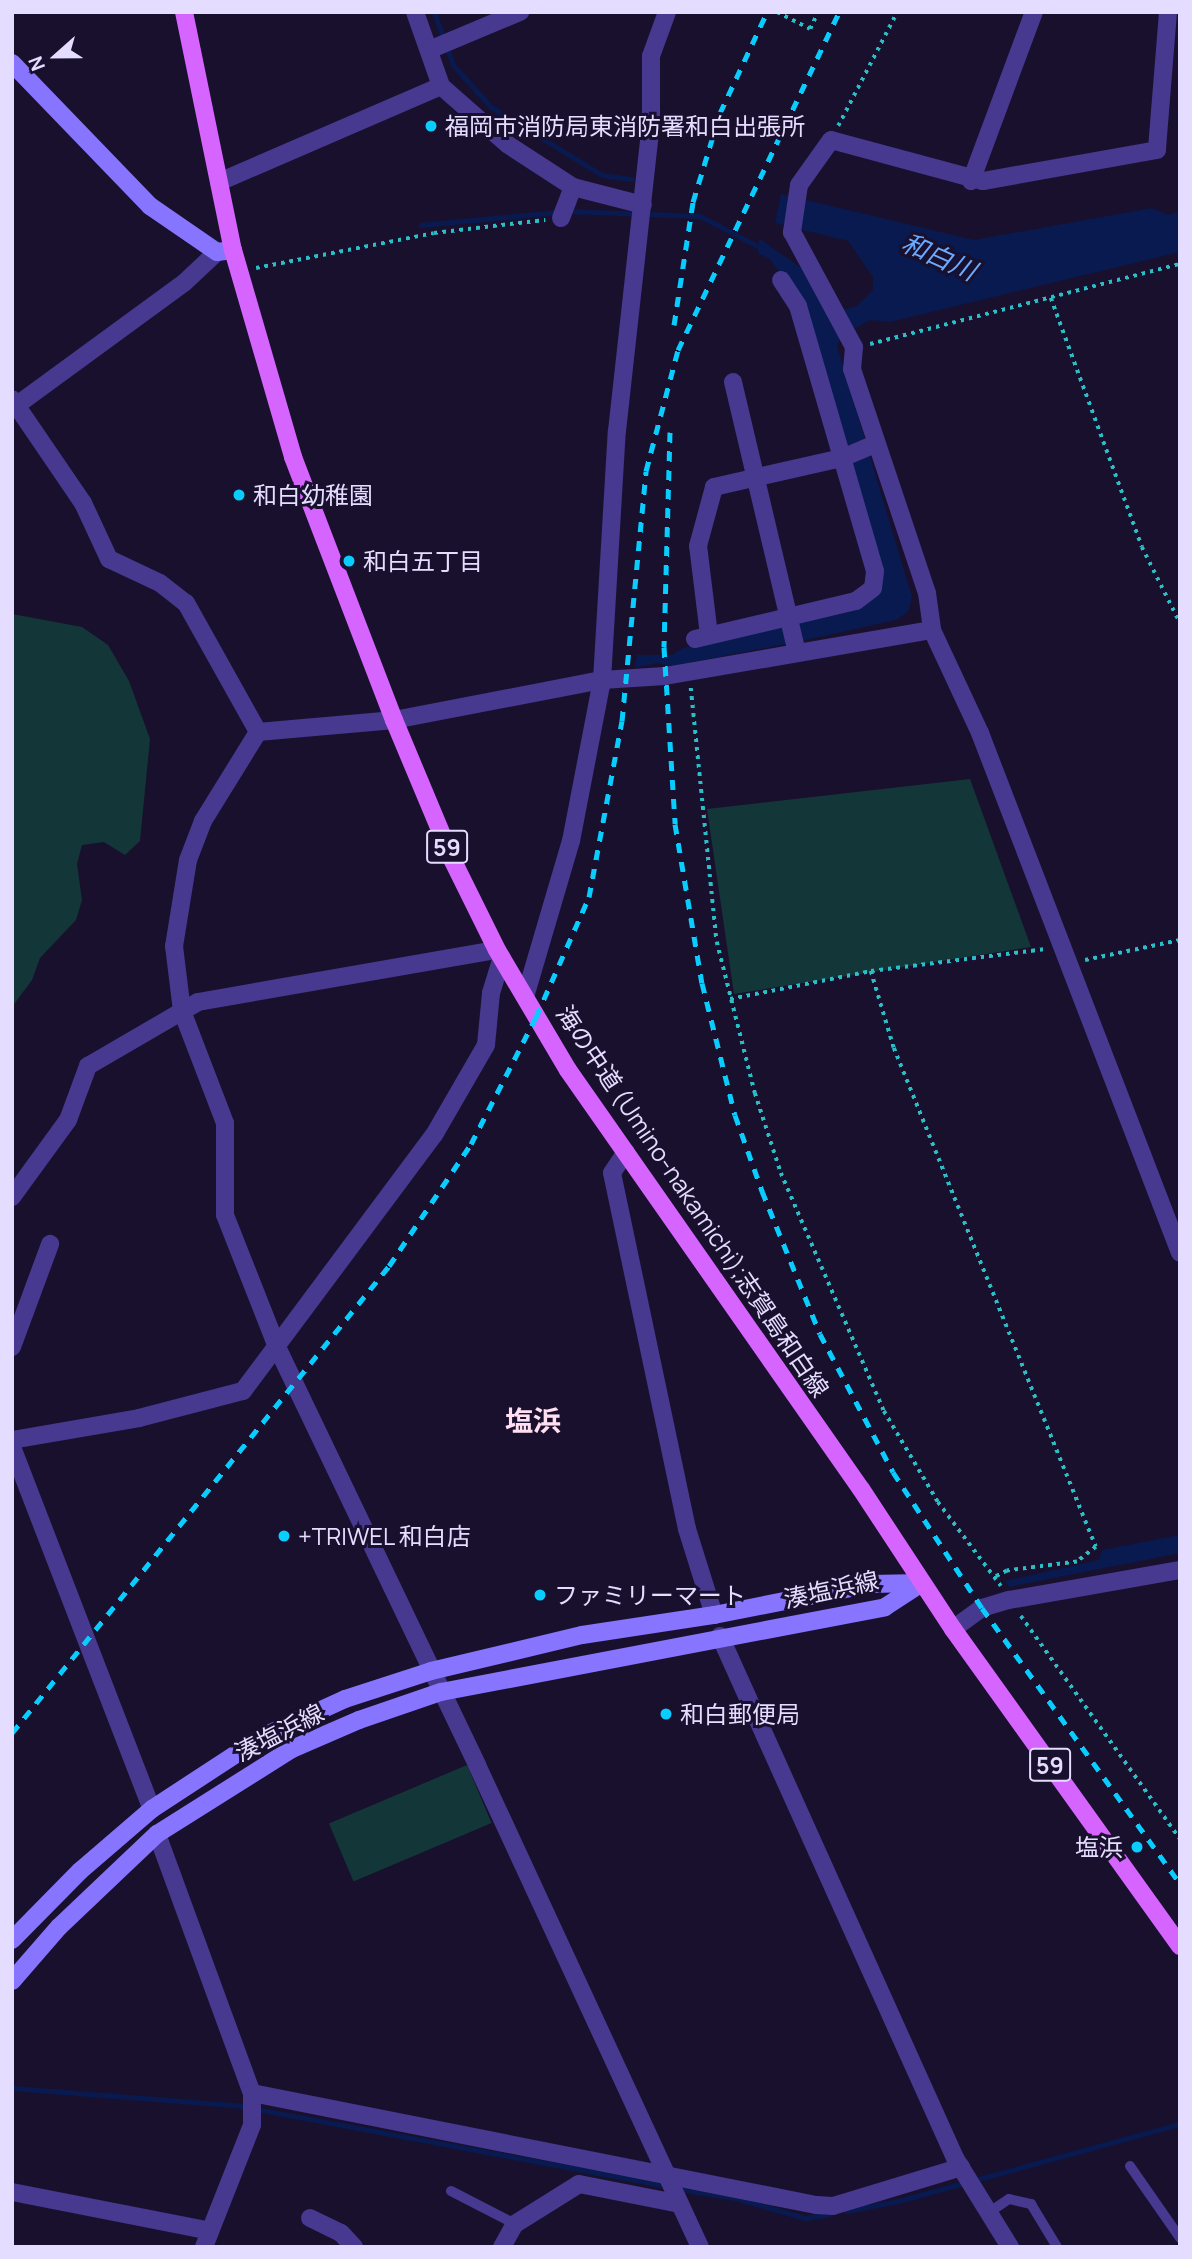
<!DOCTYPE html>
<meta charset="utf-8">
<style>
body{margin:0}
#map{position:relative;width:1192px;height:2259px;overflow:hidden;background:#19102e;font-family:Manrope,"Noto Sans JP",sans-serif}
div>[style]{position:absolute}
[style*='--x']{left:calc(var(--x)*1px);top:calc(var(--y)*1px);width:calc(var(--w)*1px);rotate:calc(var(--a)*1deg)}
.green>*{inset:0;background:#133638;transform-origin:0 0}
.water>*{inset:0;background:#081a4f}
.stream>*{height:5px;margin:-2.5px;padding:0 2.5px;transform-origin:2.5px;border-radius:2.5px;background:#081a4f}
.path>*{height:3.5px;margin-top:-1.75px;transform-origin:0;background:repeating-linear-gradient(90deg,#2abfc6 0 3.5px,transparent 0 8.5px)}
.lane>*{height:10px;margin:-5px;padding:0 5px;transform-origin:5px;border-radius:5px;background:#46398f}
.street>*{height:18px;margin:-9px;padding:0 9px;transform-origin:9px;border-radius:9px;background:#46398f}
.secondary>*{height:18px;margin:-9px;padding:0 9px;transform-origin:9px;border-radius:9px;background:#8774ff}
.primary>*{height:18px;margin:-9px;padding:0 9px;transform-origin:9px;border-radius:9px;background:#d664ff}
.rail>*{height:5px;margin-top:-2.5px;transform-origin:0;background:repeating-linear-gradient(90deg,#09ccff 0 10px,transparent 0 19px)}
.dots>*{width:19px;height:19px;translate:-50% -50%;box-sizing:border-box;border:4px solid #19102e;border-radius:50%}
span{translate:-50% -50%;white-space:nowrap;text-align:center;line-height:1.15;-webkit-text-stroke:6px #19102e;paint-order:stroke}
.shield-label span{padding:2px 5px;background:#19102e;border:2px solid;border-radius:5px;-webkit-text-stroke-width:0}
.shield-label{font-size:23px;color:#e5ddff;font-weight:700}
.poi-label{font-size:24px;color:#e5ddff}
.left{translate:0 -50%;text-align:left}
.right{translate:-100% -50%;text-align:right}
.street-label{font-size:24px;color:#e5ddff}
.water-label{font-size:26px;color:#6babff;font-style:italic}
.quarter-label{font-size:28px;color:#ffdff0;font-weight:700}
.frame{position:absolute;inset:0;border:14px solid #e5ddff;pointer-events:none}
.north{position:absolute;left:21px;top:21px;width:70px;height:70px;-webkit-text-stroke:5px #19102e;paint-order:stroke;rotate:249deg;font-size:19px;font-weight:700;line-height:28px;text-align:center;color:#e5ddff}
.north::after{content:'';display:block;margin:auto;width:24px;height:32px;background:#e5ddff;clip-path:polygon(50% 0,100% 100%,50% 72%,0 100%)}
</style>
<div id="map">
<div class="green">
<i style="clip-path:polygon(12px 614px,82px 627px,108px 645px,129px 681px,150px 739px,140px 841px,125px 855px,104px 842px,82px 845px,77px 864px,82px 900px,76px 920px,40px 958px,32px 980px,12px 1007px)"></i>
<i style="clip-path:polygon(970px 779px,1031px 947px,734px 994px,707px 809px)"></i>
<i style="left:467px;top:1765px;width:63px;height:150px;rotate:67deg"></i>
</div>
<div class="water">
<i style="clip-path:polygon(781px 194px,974px 240px,1152px 208px,1168px 215px,1180px 211px,1180px 252px,890px 322px,870px 320px,841px 336px,837px 346px,912px 597px,908px 612px,896px 620px,801px 641px,672px 666px,657px 663px,635px 668px,637px 655px,672px 655px,683px 648px,784px 624px,879px 586px,799px 300px,770px 259px,758px 253px,759px 238px,804px 270px,832px 313px,857px 306px,873px 290px,873px 277px,848px 241px,775px 223px)"></i>
<i style="clip-path:polygon(1180px 1535px,1180px 1553px,1009px 1587px,1005px 1581px,1099px 1560px,1102px 1550px)"></i>
</div>
<div class="stream">
<i style="--x:434;--y:12;--w:56;--a:70.3"></i>
<i style="--x:453;--y:65;--w:57;--a:47.9"></i>
<i style="--x:491;--y:107;--w:130;--a:31.5"></i>
<i style="--x:602;--y:175;--w:30;--a:8"></i>
<i style="--x:567;--y:211;--w:133;--a:2.2"></i>
<i style="--x:700;--y:216;--w:71;--a:27.6"></i>
<i style="--x:421;--y:225;--w:138;--a:-5.4"></i>
<i style="--x:12;--y:2088;--w:224;--a:4.4"></i>
<i style="--x:235;--y:2105;--w:439;--a:10.6"></i>
<i style="--x:679;--y:2189;--w:57;--a:9.1"></i>
<i style="--x:735;--y:2198;--w:73;--a:15.9"></i>
<i style="--x:805;--y:2218;--w:24;--a:-9"></i>
<i style="--x:846;--y:2211;--w:53;--a:-10.9"></i>
<i style="--x:898;--y:2201;--w:292;--a:-15.3"></i>
</div>
<div class="path">
<i style="--x:777;--y:12;--w:37;--a:27"></i>
<i style="--x:810;--y:29;--w:19;--a:-65"></i>
<i style="--x:838;--y:126;--w:128;--a:-62.6"></i>
<i style="--x:256;--y:268;--w:181;--a:-11.1"></i>
<i style="--x:434;--y:233;--w:112;--a:-6.7"></i>
<i style="--x:1051;--y:298;--w:265;--a:69.9"></i>
<i style="--x:1142;--y:547;--w:85;--a:63.4"></i>
<i style="--x:870;--y:344;--w:320;--a:-14.5"></i>
<i style="--x:691;--y:688;--w:255;--a:84.2"></i>
<i style="--x:717;--y:942;--w:156;--a:75.9"></i>
<i style="--x:755;--y:1093;--w:84;--a:72"></i>
<i style="--x:781;--y:1173;--w:259;--a:66.6"></i>
<i style="--x:884;--y:1411;--w:106;--a:59.3"></i>
<i style="--x:938;--y:1502;--w:105;--a:53.1"></i>
<i style="--x:1085;--y:960;--w:97;--a:-11.9"></i>
<i style="--x:871;--y:971;--w:80;--a:73.4"></i>
<i style="--x:894;--y:1048;--w:538;--a:67.96"></i>
<i style="--x:1096;--y:1547;--w:24;--a:142"></i>
<i style="--x:1077;--y:1562;--w:71;--a:172.7"></i>
<i style="--x:1007;--y:1571;--w:13;--a:153"></i>
<i style="--x:730;--y:999;--w:144;--a:-11.2"></i>
<i style="--x:871;--y:971;--w:176;--a:-7.2"></i>
<i style="--x:1021;--y:1616;--w:274;--a:54.5"></i>
</div>
<div class="lane">
<i style="--x:1130;--y:2166;--w:88;--a:55.2"></i>
<i style="--x:451;--y:2191;--w:72;--a:27.3"></i>
<i style="--x:988;--y:2213;--w:25;--a:-34"></i>
<i style="--x:1009;--y:2199;--w:23;--a:13"></i>
<i style="--x:1031;--y:2204;--w:50;--a:58.8"></i>
</div>
<div class="street">
<i style="--x:415;--y:12;--w:78;--a:70.6"></i>
<i style="--x:441;--y:86;--w:88;--a:41.3"></i>
<i style="--x:507;--y:144;--w:79;--a:33.1"></i>
<i style="--x:573;--y:187;--w:72;--a:14.4"></i>
<i style="--x:1168;--y:12;--w:138;--a:94.6"></i>
<i style="--x:1157;--y:150;--w:177;--a:169.9"></i>
<i style="--x:983;--y:181;--w:157;--a:-164.9"></i>
<i style="--x:831;--y:140;--w:55;--a:125.4"></i>
<i style="--x:799;--y:185;--w:48;--a:98.5"></i>
<i style="--x:792;--y:232;--w:131;--a:61.7"></i>
<i style="--x:854;--y:347;--w:22;--a:95"></i>
<i style="--x:852;--y:369;--w:236;--a:71.5"></i>
<i style="--x:927;--y:593;--w:37;--a:82"></i>
<i style="--x:932;--y:630;--w:114;--a:65"></i>
<i style="--x:980;--y:733;--w:557;--a:68.96"></i>
<i style="--x:429;--y:50;--w:99;--a:-22.7"></i>
<i style="--x:971;--y:181;--w:180;--a:-69.6"></i>
<i style="--x:219;--y:182;--w:242;--a:-23.4"></i>
<i style="--x:561;--y:218;--w:33;--a:-69"></i>
<i style="--x:733;--y:382;--w:277;--a:76.7"></i>
<i style="--x:12;--y:399;--w:126;--a:55.7"></i>
<i style="--x:83;--y:503;--w:62;--a:65.1"></i>
<i style="--x:109;--y:559;--w:56;--a:25.2"></i>
<i style="--x:160;--y:583;--w:33;--a:38"></i>
<i style="--x:186;--y:603;--w:148;--a:60.8"></i>
<i style="--x:17;--y:405;--w:208;--a:-36.2"></i>
<i style="--x:185;--y:282;--w:44;--a:-43.2"></i>
<i style="--x:709;--y:635;--w:90;--a:-97"></i>
<i style="--x:698;--y:546;--w:61;--a:-74.8"></i>
<i style="--x:714;--y:487;--w:131;--a:-12.8"></i>
<i style="--x:842;--y:458;--w:36;--a:-23"></i>
<i style="--x:695;--y:639;--w:165;--a:-13.3"></i>
<i style="--x:856;--y:601;--w:21;--a:-37"></i>
<i style="--x:873;--y:588;--w:17;--a:-83"></i>
<i style="--x:875;--y:571;--w:276;--a:-106.2"></i>
<i style="--x:798;--y:306;--w:31;--a:-123"></i>
<i style="--x:258;--y:732;--w:105;--a:121.7"></i>
<i style="--x:203;--y:821;--w:42;--a:111"></i>
<i style="--x:188;--y:860;--w:87;--a:99.2"></i>
<i style="--x:174;--y:946;--w:65;--a:83"></i>
<i style="--x:182;--y:1011;--w:120;--a:69"></i>
<i style="--x:225;--y:1123;--w:92;--a:90"></i>
<i style="--x:225;--y:1215;--w:142;--a:68.5"></i>
<i style="--x:277;--y:1347;--w:463;--a:64.4"></i>
<i style="--x:477;--y:1765;--w:531;--a:65.17"></i>
<i style="--x:258;--y:732;--w:137;--a:-5"></i>
<i style="--x:394;--y:720;--w:212;--a:-10.9"></i>
<i style="--x:602;--y:680;--w:63;--a:-3.6"></i>
<i style="--x:665;--y:676;--w:271;--a:-9.8"></i>
<i style="--x:525;--y:997;--w:163;--a:-73.6"></i>
<i style="--x:571;--y:841;--w:164;--a:-79.1"></i>
<i style="--x:602;--y:680;--w:249;--a:-86.6"></i>
<i style="--x:617;--y:431;--w:308;--a:-83.7"></i>
<i style="--x:651;--y:125;--w:69;--a:-90"></i>
<i style="--x:651;--y:56;--w:47;--a:-70"></i>
<i style="--x:626;--y:1152;--w:25;--a:124"></i>
<i style="--x:612;--y:1173;--w:364;--a:78.1"></i>
<i style="--x:687;--y:1529;--w:90;--a:72.6"></i>
<i style="--x:12;--y:1197;--w:95;--a:-54"></i>
<i style="--x:68;--y:1120;--w:58;--a:-69.7"></i>
<i style="--x:88;--y:1066;--w:127;--a:-30.2"></i>
<i style="--x:198;--y:1002;--w:303;--a:-9.9"></i>
<i style="--x:12;--y:1347;--w:110;--a:-69.7"></i>
<i style="--x:12;--y:1440;--w:129;--a:-9.8"></i>
<i style="--x:139;--y:1418;--w:107;--a:-14.6"></i>
<i style="--x:243;--y:1391;--w:319;--a:-53.3"></i>
<i style="--x:434;--y:1135;--w:104;--a:-60"></i>
<i style="--x:486;--y:1045;--w:52;--a:-84.5"></i>
<i style="--x:491;--y:993;--w:37;--a:-73"></i>
<i style="--x:12;--y:1447;--w:388;--a:68.9"></i>
<i style="--x:953;--y:1629;--w:36;--a:-36"></i>
<i style="--x:982;--y:1608;--w:28;--a:-17"></i>
<i style="--x:1009;--y:1600;--w:174;--a:-10"></i>
<i style="--x:720;--y:1636;--w:572;--a:65.76"></i>
<i style="--x:955;--y:2158;--w:105;--a:58.3"></i>
<i style="--x:157;--y:1834;--w:276;--a:69.9"></i>
<i style="--x:252;--y:2093;--w:32;--a:90"></i>
<i style="--x:252;--y:2125;--w:131;--a:111.5"></i>
<i style="--x:252;--y:2093;--w:575;--a:11.23"></i>
<i style="--x:816;--y:2205;--w:17;--a:3"></i>
<i style="--x:833;--y:2206;--w:134;--a:-16.9"></i>
<i style="--x:12;--y:2192;--w:202;--a:11.1"></i>
<i style="--x:310;--y:2218;--w:34;--a:26"></i>
<i style="--x:341;--y:2233;--w:19;--a:47"></i>
<i style="--x:502;--y:2247;--w:26;--a:-61"></i>
<i style="--x:515;--y:2224;--w:75;--a:-32"></i>
<i style="--x:579;--y:2184;--w:99;--a:11.1"></i>
</div>
<div class="secondary">
<i style="--x:12;--y:63;--w:199;--a:46"></i>
<i style="--x:150;--y:206;--w:81;--a:34.5"></i>
<i style="--x:217;--y:252;--w:16;--a:-7"></i>
<i style="--x:12;--y:1940;--w:97;--a:-45.4"></i>
<i style="--x:80;--y:1871;--w:95;--a:-40.7"></i>
<i style="--x:152;--y:1809;--w:131;--a:-33.2"></i>
<i style="--x:262;--y:1737;--w:91;--a:-24.6"></i>
<i style="--x:345;--y:1699;--w:90;--a:-18"></i>
<i style="--x:431;--y:1671;--w:155;--a:-13.4"></i>
<i style="--x:582;--y:1635;--w:134;--a:-8.6"></i>
<i style="--x:714;--y:1615;--w:159;--a:-11.2"></i>
<i style="--x:870;--y:1584;--w:52;--a:-1.1"></i>
<i style="--x:12;--y:1981;--w:72;--a:-49"></i>
<i style="--x:59;--y:1927;--w:135;--a:-43.5"></i>
<i style="--x:157;--y:1834;--w:160;--a:-32.2"></i>
<i style="--x:292;--y:1749;--w:73;--a:-23.4"></i>
<i style="--x:359;--y:1720;--w:87;--a:-18.9"></i>
<i style="--x:441;--y:1692;--w:452;--a:-10.8"></i>
<i style="--x:885;--y:1607;--w:44;--a:-33"></i>
</div>
<div class="primary">
<i style="--x:184;--y:12;--w:243;--a:78.4"></i>
<i style="--x:233;--y:250;--w:216;--a:73.8"></i>
<i style="--x:293;--y:457;--w:282;--a:69"></i>
<i style="--x:394;--y:720;--w:153;--a:67.3"></i>
<i style="--x:453;--y:861;--w:99;--a:63.7"></i>
<i style="--x:497;--y:950;--w:139;--a:59.4"></i>
<i style="--x:568;--y:1070;--w:511;--a:55.04"></i>
<i style="--x:861;--y:1489;--w:168;--a:56.7"></i>
<i style="--x:953;--y:1629;--w:390;--a:54.4"></i>
</div>
<div class="rail">
<i style="--x:674;--y:325;--w:124;--a:-81.2"></i>
<i style="--x:693;--y:202;--w:93;--a:-73.1"></i>
<i style="--x:720;--y:113;--w:111;--a:-65"></i>
<i style="--x:670;--y:432;--w:215;--a:91.6"></i>
<i style="--x:664;--y:647;--w:177;--a:86.4"></i>
<i style="--x:675;--y:824;--w:161;--a:80.4"></i>
<i style="--x:702;--y:983;--w:136;--a:76"></i>
<i style="--x:735;--y:1115;--w:81;--a:70.4"></i>
<i style="--x:762;--y:1191;--w:154;--a:67.9"></i>
<i style="--x:820;--y:1334;--w:156;--a:62.1"></i>
<i style="--x:893;--y:1472;--w:163;--a:56.8"></i>
<i style="--x:982;--y:1608;--w:340;--a:54.3"></i>
<i style="--x:12;--y:1733;--w:600;--a:-51.09"></i>
<i style="--x:389;--y:1266;--w:147;--a:-56.1"></i>
<i style="--x:471;--y:1144;--w:143;--a:-62.9"></i>
<i style="--x:536;--y:1017;--w:131;--a:-66.2"></i>
<i style="--x:589;--y:897;--w:179;--a:-79.4"></i>
<i style="--x:622;--y:721;--w:251;--a:-84.5"></i>
<i style="--x:646;--y:471;--w:125;--a:-75.2"></i>
<i style="--x:678;--y:350;--w:374;--a:-64.5"></i>
</div>
<div class="dots">
<i style="left:431px;top:126px;background:#09ccff"></i>
<i style="left:239px;top:495px;background:#09ccff"></i>
<i style="left:349px;top:561px;background:#09ccff"></i>
<i style="left:284px;top:1536px;background:#09ccff"></i>
<i style="left:540px;top:1595px;background:#09ccff"></i>
<i style="left:666px;top:1714px;background:#09ccff"></i>
<i style="left:1137px;top:1847px;background:#09ccff"></i>
</div>
<div class="shield-label">
<span style="left:447px;top:847px">59</span>
<span style="left:1050px;top:1765px">59</span>
</div>
<div class="poi-label">
<span class="left" style="left:445px;top:126px">福岡市消防局東消防署和白出張所</span>
<span class="left" style="left:253px;top:495px">和白幼稚園</span>
<span class="left" style="left:363px;top:561px">和白五丁目</span>
<span class="left" style="left:298px;top:1536px">+TRIWEL 和白店</span>
<span class="left" style="left:554px;top:1595px">ファミリーマート</span>
<span class="left" style="left:680px;top:1714px">和白郵便局</span>
<span class="right" style="left:1123px;top:1847px">塩浜</span>
</div>
<div class="street-label">
<span style="left:693px;top:1201px;rotate:56deg">海の中道 (Umino-nakamichi);志賀島和白線</span>
<span style="left:831px;top:1589px;rotate:-12deg">湊塩浜線</span>
<span style="left:279px;top:1732px;rotate:-27deg">湊塩浜線</span>
</div>
<div class="water-label">
<span style="left:939px;top:257px;rotate:24deg">和白川</span>
</div>
<div class="quarter-label">
<span style="left:533px;top:1420px">塩浜</span>
</div>
<div class="frame"></div>
<div class="north">N</div>
</div>
